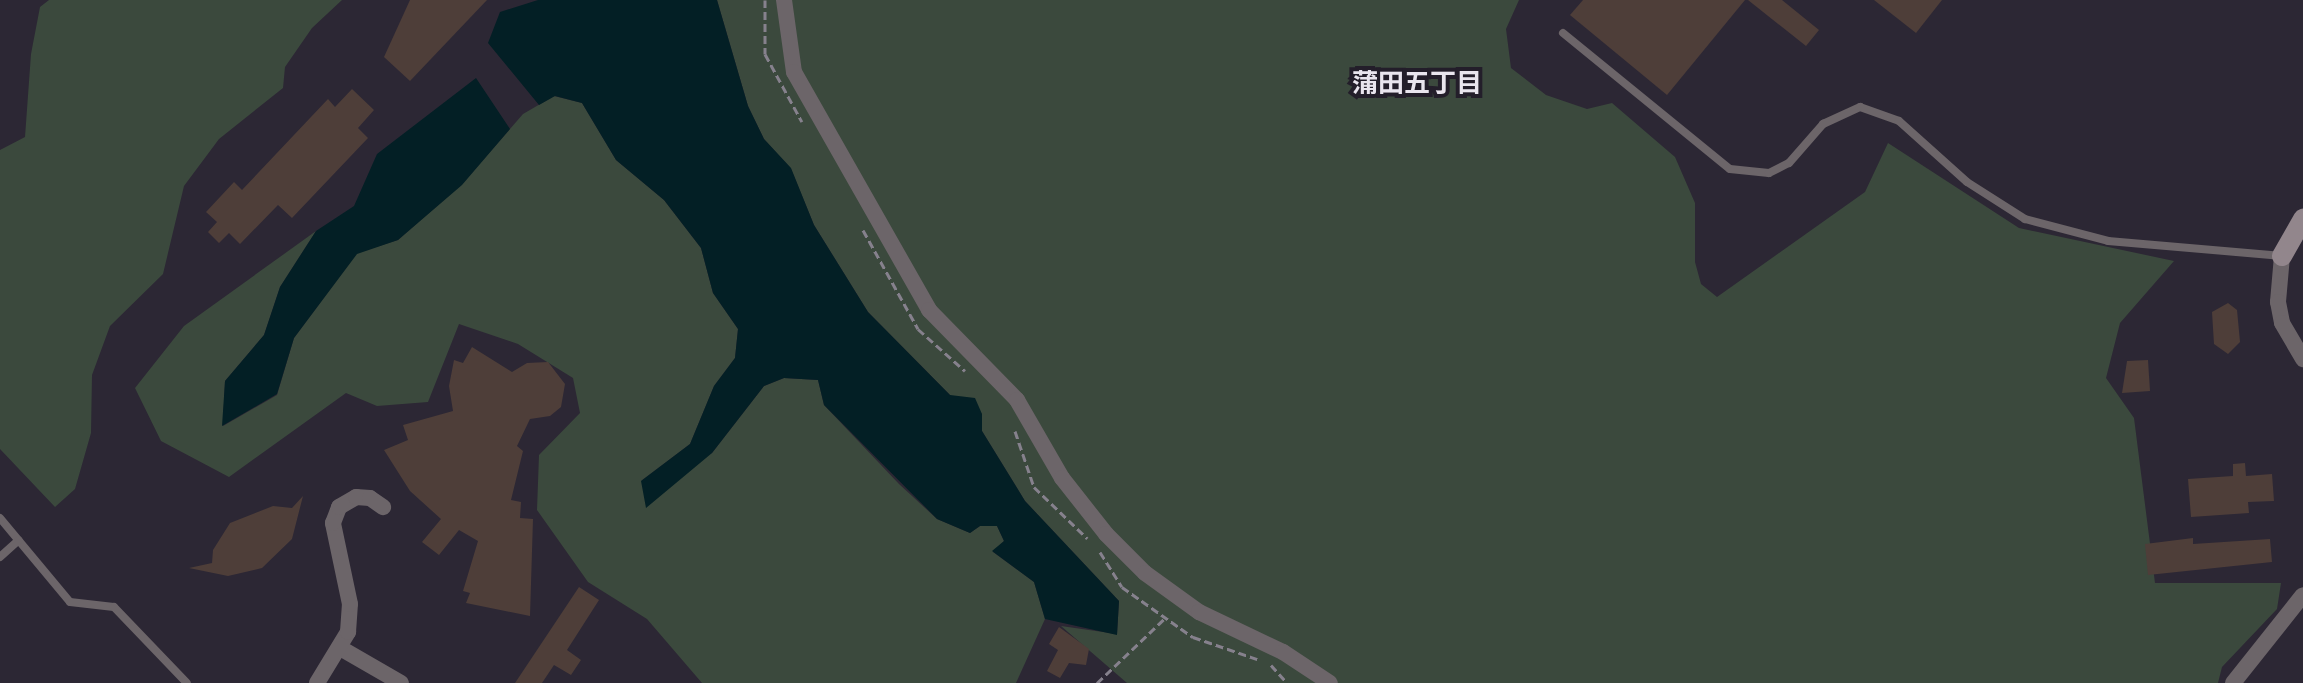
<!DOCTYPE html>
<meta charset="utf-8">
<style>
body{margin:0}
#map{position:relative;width:2303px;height:683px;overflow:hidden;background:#2c2734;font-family:"Nunito Sans","Noto Sans JP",sans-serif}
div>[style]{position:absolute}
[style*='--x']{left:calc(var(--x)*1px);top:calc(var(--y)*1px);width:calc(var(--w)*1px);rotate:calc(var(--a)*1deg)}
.green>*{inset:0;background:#3b493d}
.water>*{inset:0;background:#031f25}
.building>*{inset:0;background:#4e3e39}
.path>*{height:3px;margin-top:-1.5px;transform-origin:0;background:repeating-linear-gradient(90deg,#86818d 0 8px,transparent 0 12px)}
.lane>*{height:8px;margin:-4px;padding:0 4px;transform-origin:4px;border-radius:4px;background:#6c6569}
.street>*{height:16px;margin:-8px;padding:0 8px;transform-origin:8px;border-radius:8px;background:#6c6569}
.secondary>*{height:20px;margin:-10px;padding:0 10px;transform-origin:10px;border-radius:10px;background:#92868c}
span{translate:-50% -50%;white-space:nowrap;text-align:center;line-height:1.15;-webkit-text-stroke:8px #231e2a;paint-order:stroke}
.neighbourhood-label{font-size:26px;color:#e9e5ee;font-weight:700}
</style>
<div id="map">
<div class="green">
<i style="clip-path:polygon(49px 0,342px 0,312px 28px,285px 67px,283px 88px,219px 139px,184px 186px,163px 274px,110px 326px,92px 375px,91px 433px,75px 489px,55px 507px,0 449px,0 150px,25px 137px,31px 54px,40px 7px)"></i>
<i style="clip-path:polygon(717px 0,1519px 0,1506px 29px,1511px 68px,1546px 95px,1587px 109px,1612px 103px,1675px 157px,1695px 203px,1695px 262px,1701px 284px,1717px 297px,1865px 192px,1888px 143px,2019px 228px,2174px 261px,2120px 323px,2106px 378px,2134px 418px,2155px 583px,2281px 583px,2277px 609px,2222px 667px,2218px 683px,1127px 683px,1061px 626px,1117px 634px,1119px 601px,1025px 501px,982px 431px,982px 414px,950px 395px,868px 312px,814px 225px,791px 169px,764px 139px,748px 106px)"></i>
<i style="clip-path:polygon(554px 96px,582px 103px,616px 160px,664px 200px,701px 248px,713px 293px,738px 329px,735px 358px,714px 386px,690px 444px,641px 481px,712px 453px,764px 386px,784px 378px,818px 380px,824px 405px,899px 484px,937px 519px,970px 533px,980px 526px,997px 526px,1004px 541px,993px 552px,1034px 582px,1045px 619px,1016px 683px,702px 683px,647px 619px,588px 582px,537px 510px,539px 455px,580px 413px,573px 378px,518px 344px,459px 324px,428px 402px,377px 406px,346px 393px,229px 477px,161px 441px,135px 388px,184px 326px,316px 231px,280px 287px,264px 335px,225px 381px,223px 426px,277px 395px,294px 338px,357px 253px,398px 240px,462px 184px,523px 114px)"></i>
</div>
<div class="water">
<i style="clip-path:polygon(538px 0,717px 0,748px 106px,764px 139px,791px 168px,814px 225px,868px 312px,950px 395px,975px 398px,982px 414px,982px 431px,1025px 501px,1119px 601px,1117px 635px,1045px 619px,1034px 582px,992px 551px,1004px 541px,997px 526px,980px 526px,970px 533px,937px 519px,824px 405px,818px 380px,784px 378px,764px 386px,712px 453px,646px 508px,641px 481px,690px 444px,714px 386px,735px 358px,738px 329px,713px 293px,701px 248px,664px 200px,616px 160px,582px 103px,555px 96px,539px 105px,488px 43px,500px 12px)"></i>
<i style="clip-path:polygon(476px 78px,510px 129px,462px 185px,398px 240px,357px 254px,294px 338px,277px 394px,222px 426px,225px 381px,264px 335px,280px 287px,316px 231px,354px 206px,377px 154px)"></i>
</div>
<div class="building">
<i style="clip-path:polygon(410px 0,487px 0,410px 81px,384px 57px)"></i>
<i style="clip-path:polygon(1583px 0,1745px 0,1667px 95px,1570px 15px)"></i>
<i style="clip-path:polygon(1748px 0,1782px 0,1819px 30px,1806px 46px)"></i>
<i style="clip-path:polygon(1874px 0,1942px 0,1916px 33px)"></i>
<i style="clip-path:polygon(352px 89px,374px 110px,358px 128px,368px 138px,292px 218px,278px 205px,240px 244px,229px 233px,219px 243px,208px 232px,217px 222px,206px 212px,234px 182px,242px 190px,328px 99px,335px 107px)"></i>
<i style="clip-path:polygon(2228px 303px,2237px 310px,2240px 342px,2228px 354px,2214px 344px,2212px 312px)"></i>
<i style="clip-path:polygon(472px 347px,512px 372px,527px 363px,548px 362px,565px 384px,561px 407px,550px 416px,530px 419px,517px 446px,523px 451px,511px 500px,521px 502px,520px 518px,533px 519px,530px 616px,466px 603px,470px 593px,463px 591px,478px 541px,459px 530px,439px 555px,422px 542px,441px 519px,410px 491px,384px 450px,408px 440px,403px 425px,453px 411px,449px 386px,454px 360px,463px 363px)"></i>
<i style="clip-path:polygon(2148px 360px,2150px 391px,2122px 393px,2127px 361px)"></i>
<i style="clip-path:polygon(2245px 463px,2246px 476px,2272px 474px,2274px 501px,2248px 502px,2249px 513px,2191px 517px,2188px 479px,2233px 476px,2233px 464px)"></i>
<i style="clip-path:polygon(303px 496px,292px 539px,262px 568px,228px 576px,189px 568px,212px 563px,213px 550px,230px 523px,273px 506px,292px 508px)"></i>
<i style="clip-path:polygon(2193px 538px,2193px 544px,2270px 539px,2272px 562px,2148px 575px,2145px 544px)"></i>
<i style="clip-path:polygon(579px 587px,599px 600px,567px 650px,581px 660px,571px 675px,554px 665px,542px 683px,515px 683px)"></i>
<i style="clip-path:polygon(1059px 627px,1089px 649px,1086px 665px,1069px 663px,1060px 678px,1047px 671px,1058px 650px,1049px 644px)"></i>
</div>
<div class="path">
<i style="--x:765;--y:0;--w:54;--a:90"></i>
<i style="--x:765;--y:54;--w:77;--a:61.4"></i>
<i style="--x:863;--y:230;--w:113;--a:60.9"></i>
<i style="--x:918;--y:329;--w:63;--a:41.8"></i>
<i style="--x:1015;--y:431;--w:59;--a:71.3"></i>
<i style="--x:1034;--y:487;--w:74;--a:43.9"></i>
<i style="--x:1100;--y:552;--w:41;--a:57.8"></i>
<i style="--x:1122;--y:587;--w:87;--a:35.2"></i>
<i style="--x:1193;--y:637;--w:68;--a:19"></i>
<i style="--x:1271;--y:665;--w:24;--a:48"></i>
<i style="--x:1097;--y:683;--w:94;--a:-43.7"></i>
</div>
<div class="lane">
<i style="--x:1563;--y:33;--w:215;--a:39.2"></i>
<i style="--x:1730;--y:169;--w:39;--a:6"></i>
<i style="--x:1769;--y:173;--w:22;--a:-27"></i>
<i style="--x:1789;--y:163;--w:52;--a:-48.9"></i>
<i style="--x:1823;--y:124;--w:41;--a:-24.7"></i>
<i style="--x:1860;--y:107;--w:41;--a:19.7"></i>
<i style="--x:1899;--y:121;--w:91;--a:41.9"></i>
<i style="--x:1967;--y:182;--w:69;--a:32.5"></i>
<i style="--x:2025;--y:219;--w:86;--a:14.8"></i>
<i style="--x:2108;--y:241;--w:175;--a:4.9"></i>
<i style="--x:0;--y:518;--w:109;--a:50.2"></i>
<i style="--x:70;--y:602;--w:44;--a:6.5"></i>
<i style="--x:114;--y:607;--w:105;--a:46.2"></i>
<i style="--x:0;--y:557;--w:25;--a:-42"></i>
</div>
<div class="street">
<i style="--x:784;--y:0;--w:73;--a:82.1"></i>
<i style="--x:794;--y:72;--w:274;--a:60.4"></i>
<i style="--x:929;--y:310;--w:126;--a:45.6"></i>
<i style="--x:1017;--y:400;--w:90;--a:60"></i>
<i style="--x:1062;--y:478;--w:71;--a:51.8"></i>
<i style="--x:1106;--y:534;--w:55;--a:45"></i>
<i style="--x:1145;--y:573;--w:67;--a:35.8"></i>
<i style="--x:1199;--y:612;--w:93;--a:25.5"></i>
<i style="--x:1283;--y:652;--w:56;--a:33.4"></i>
<i style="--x:2282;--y:256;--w:46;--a:95"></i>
<i style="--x:2278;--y:302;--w:21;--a:79"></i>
<i style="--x:2282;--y:323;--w:42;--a:59.7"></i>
<i style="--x:342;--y:649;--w:68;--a:30"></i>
<i style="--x:317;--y:683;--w:60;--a:-58.7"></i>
<i style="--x:348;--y:632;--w:28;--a:-86"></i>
<i style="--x:350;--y:604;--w:83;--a:-101.9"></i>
<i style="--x:333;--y:523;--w:17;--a:-69"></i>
<i style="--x:339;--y:507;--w:20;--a:-30"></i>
<i style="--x:356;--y:497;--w:14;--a:4"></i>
<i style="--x:370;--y:498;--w:16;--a:35"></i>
<i style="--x:2233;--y:683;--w:112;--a:-51.5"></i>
</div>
<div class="secondary">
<i style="--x:2282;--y:256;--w:43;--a:-60.4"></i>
</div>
<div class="neighbourhood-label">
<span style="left:1417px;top:84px">蒲田五丁目</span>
</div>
</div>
